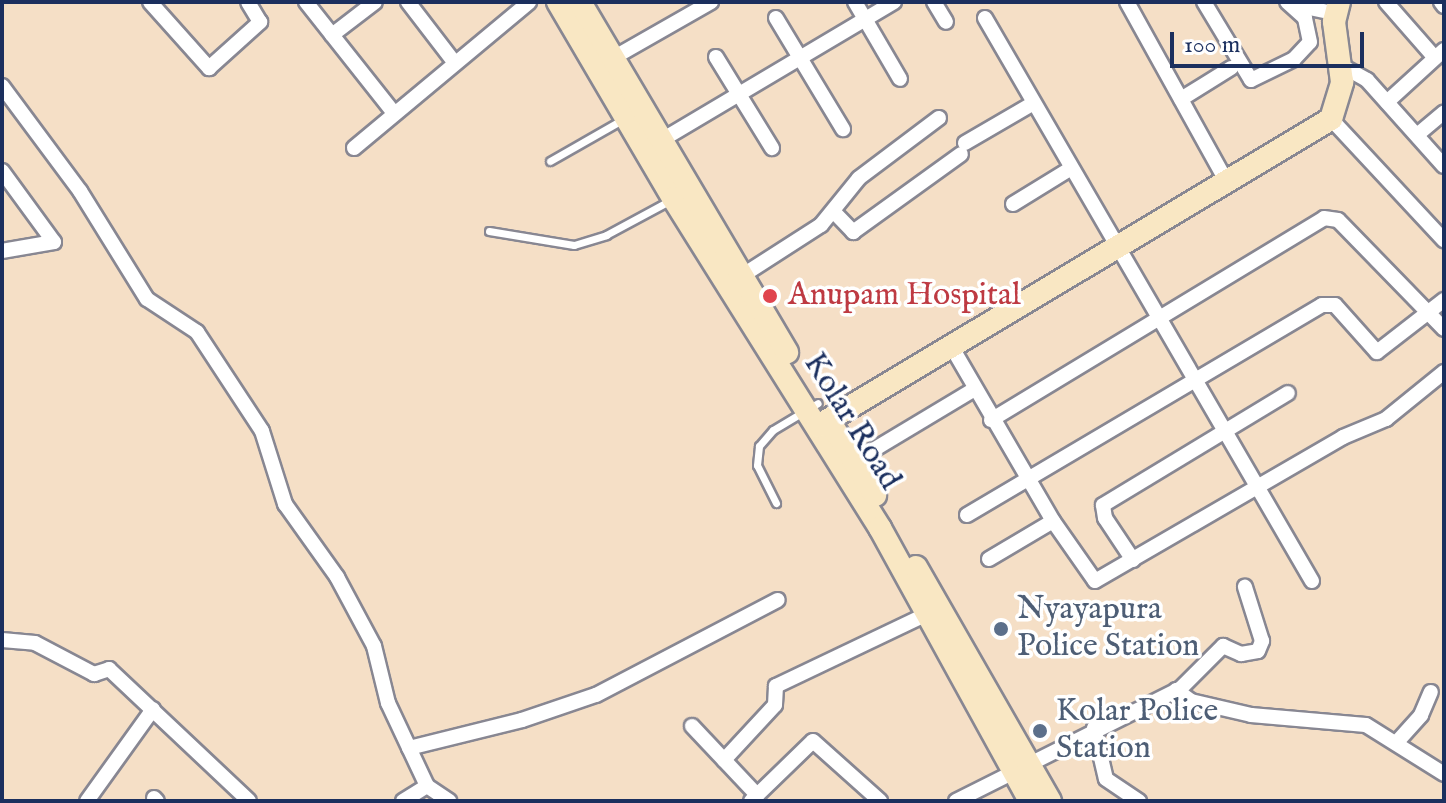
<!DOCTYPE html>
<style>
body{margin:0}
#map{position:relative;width:1446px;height:803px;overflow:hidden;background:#f5dfc6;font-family:"IM FELL English",serif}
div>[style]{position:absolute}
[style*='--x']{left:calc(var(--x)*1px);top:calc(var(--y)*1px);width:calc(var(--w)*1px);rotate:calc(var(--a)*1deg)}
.roads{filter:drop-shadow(2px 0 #888792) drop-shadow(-2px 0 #888792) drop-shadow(0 2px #888792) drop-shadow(0 -2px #888792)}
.lane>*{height:7px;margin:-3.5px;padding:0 3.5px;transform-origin:3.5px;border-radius:3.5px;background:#fff}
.street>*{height:14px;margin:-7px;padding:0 7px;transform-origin:7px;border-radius:7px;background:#fff}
.secondary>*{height:22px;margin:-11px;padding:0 11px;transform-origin:11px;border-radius:11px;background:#f9e7c3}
.dots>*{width:22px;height:22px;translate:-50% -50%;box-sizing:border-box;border:4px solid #fff;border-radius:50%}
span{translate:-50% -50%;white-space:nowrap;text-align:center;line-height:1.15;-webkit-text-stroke:7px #fff;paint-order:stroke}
.health-label{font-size:32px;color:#be3a42}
.left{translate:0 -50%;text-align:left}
.street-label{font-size:32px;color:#1b2f5e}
.service-label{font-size:32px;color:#4e5e75}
.frame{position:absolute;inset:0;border:4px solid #1b2f5e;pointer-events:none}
.scale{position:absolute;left:1170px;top:32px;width:194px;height:36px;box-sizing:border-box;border:4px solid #1b2f5e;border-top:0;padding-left:10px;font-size:24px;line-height:28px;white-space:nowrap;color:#1b2f5e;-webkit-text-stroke:6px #fff;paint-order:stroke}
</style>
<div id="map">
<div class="roads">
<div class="lane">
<i style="--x:550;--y:161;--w:83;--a:-29.7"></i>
<i style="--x:489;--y:231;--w:86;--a:9.4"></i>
<i style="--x:574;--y:245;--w:34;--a:-17"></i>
<i style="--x:606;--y:235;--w:74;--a:-28.3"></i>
<i style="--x:776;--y:503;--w:42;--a:-116.6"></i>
<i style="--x:757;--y:465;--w:19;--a:-84"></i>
<i style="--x:759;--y:446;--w:21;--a:-49"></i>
<i style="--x:773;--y:430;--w:52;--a:-31"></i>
</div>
<div class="street">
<i style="--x:150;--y:2;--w:89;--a:48.2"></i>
<i style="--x:209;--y:68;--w:69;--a:-42"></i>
<i style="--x:260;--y:22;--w:23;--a:-121"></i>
<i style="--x:306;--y:2;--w:142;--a:51.6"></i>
<i style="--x:408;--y:2;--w:76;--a:52.5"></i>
<i style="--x:855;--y:2;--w:89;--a:59.7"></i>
<i style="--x:934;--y:2;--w:23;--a:59"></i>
<i style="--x:1127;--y:2;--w:208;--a:61"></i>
<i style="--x:1204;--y:2;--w:91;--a:58.9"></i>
<i style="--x:1251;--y:80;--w:48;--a:-26"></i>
<i style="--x:1294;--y:59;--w:23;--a:-47"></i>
<i style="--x:1310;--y:42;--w:25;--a:-102"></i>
<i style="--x:1305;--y:18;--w:24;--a:-138"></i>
<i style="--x:1386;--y:2;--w:74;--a:48.8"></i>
<i style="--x:1441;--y:2;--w:5;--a:53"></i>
<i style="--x:1300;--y:6;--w:35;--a:12"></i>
<i style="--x:776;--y:18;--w:130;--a:58.9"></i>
<i style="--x:985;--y:18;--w:651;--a:59.85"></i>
<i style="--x:332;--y:35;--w:54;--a:-37.5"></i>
<i style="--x:716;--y:57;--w:107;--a:58.4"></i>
<i style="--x:613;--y:58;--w:113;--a:-29.7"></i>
<i style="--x:1342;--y:66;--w:29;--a:29"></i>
<i style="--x:1367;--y:80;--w:115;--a:48.2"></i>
<i style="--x:2;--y:86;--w:131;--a:53.4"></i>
<i style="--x:80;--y:191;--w:127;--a:58.2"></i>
<i style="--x:147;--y:299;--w:60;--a:33.4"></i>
<i style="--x:197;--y:332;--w:118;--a:56.7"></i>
<i style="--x:262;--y:431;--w:77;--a:72.5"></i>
<i style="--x:285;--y:504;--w:90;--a:54.5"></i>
<i style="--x:337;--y:577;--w:78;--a:61.8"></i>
<i style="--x:374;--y:646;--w:59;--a:76.2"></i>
<i style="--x:388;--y:703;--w:92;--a:64.8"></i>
<i style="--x:427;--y:786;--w:27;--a:34"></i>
<i style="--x:1181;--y:99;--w:59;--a:-31.8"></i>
<i style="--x:1387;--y:102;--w:77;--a:-42.4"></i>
<i style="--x:1331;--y:119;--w:166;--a:47"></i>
<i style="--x:1417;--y:135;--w:35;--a:-40"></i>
<i style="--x:965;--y:143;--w:78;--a:-30.2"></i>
<i style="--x:655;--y:144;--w:278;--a:-30.7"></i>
<i style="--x:354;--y:148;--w:228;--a:-39.8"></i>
<i style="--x:2;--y:171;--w:88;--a:53.8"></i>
<i style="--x:54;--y:242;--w:53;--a:170.2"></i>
<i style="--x:1013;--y:204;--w:67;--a:-31.6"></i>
<i style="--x:834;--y:212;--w:28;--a:46"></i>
<i style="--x:853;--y:232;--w:133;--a:-35.8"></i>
<i style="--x:737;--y:279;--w:100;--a:-32.7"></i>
<i style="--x:821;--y:225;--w:60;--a:-51"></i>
<i style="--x:859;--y:178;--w:100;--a:-36.9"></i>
<i style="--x:950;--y:344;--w:205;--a:59.8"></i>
<i style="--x:1053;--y:521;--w:73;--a:55"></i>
<i style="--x:1095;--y:581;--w:287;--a:-30.1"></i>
<i style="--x:1343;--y:437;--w:47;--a:-22.7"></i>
<i style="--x:1386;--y:419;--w:75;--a:-39"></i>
<i style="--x:991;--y:420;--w:389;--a:-31.2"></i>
<i style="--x:1324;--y:218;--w:14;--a:8"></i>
<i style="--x:1338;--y:220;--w:152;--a:45.8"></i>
<i style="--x:855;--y:461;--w:140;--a:-31"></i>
<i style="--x:967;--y:515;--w:412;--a:-30.6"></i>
<i style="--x:1322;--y:305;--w:13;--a:0"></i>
<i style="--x:1335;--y:305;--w:63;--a:48.2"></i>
<i style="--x:1377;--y:352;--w:85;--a:-37.8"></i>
<i style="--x:989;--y:559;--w:74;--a:-30.7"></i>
<i style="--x:1133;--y:560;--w:50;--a:-123.7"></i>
<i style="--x:1105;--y:518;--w:13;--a:-99"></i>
<i style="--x:1103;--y:505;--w:216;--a:-31.2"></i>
<i style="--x:2;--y:640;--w:33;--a:5"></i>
<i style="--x:35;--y:643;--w:67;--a:27.7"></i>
<i style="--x:94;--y:674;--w:16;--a:-18"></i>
<i style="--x:109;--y:669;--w:192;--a:43.3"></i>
<i style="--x:1176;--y:690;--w:19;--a:36"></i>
<i style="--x:1191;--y:701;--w:62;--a:13.1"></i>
<i style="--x:1251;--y:715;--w:115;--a:5"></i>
<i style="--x:1366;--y:725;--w:92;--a:32.1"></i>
<i style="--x:692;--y:726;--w:95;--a:46.7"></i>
<i style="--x:1094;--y:728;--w:52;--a:76.8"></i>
<i style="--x:1106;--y:779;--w:40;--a:34"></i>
<i style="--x:1397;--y:742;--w:36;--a:-48"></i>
<i style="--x:1421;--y:715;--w:25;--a:-67"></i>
<i style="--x:409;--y:748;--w:116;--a:-13.9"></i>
<i style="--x:522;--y:720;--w:78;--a:-18.7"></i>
<i style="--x:596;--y:695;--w:205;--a:-27.6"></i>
<i style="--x:724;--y:760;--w:75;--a:-47.2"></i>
<i style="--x:775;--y:705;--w:19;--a:-87"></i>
<i style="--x:776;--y:686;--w:165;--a:-25.5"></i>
<i style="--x:154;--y:798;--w:4;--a:45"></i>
<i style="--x:87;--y:801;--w:113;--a:-54.3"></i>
<i style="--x:403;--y:801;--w:28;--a:-32"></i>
<i style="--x:751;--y:801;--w:86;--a:-44.1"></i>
<i style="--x:813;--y:741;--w:90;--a:41.8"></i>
<i style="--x:956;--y:801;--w:250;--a:-26.6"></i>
<i style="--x:1180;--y:689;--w:61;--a:-45"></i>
<i style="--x:1223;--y:646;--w:20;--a:24"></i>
<i style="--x:1241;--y:654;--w:17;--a:-10"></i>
<i style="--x:1258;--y:651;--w:11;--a:-68"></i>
<i style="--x:1262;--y:641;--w:57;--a:-107.5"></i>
</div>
<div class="secondary">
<i style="--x:558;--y:2;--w:227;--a:59.6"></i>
<i style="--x:673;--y:198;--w:390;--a:57.9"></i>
<i style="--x:880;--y:528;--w:311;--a:61.2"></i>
<i style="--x:580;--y:2;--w:407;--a:59.4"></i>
<i style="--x:830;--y:422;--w:86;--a:58.3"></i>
<i style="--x:818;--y:426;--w:598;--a:-30.9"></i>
<i style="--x:1331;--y:119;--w:39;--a:-73"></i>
<i style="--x:1342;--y:82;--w:61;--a:-97.6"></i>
<i style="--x:1334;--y:22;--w:21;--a:-76"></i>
<i style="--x:916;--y:567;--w:270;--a:60.2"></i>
</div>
</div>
<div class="dots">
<i style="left:770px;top:296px;background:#e0444e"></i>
<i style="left:1001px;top:629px;background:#5c6f8a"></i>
<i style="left:1040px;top:731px;background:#5c6f8a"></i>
</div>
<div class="health-label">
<span class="left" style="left:788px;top:296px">Anupam Hospital</span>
</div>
<div class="street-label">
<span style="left:851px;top:422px;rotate:58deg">Kolar Road</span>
</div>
<div class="service-label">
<span class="left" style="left:1017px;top:629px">Nyayapura<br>Police Station</span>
<span class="left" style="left:1056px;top:731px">Kolar Police<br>Station</span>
</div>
<div class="frame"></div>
<div class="scale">100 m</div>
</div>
